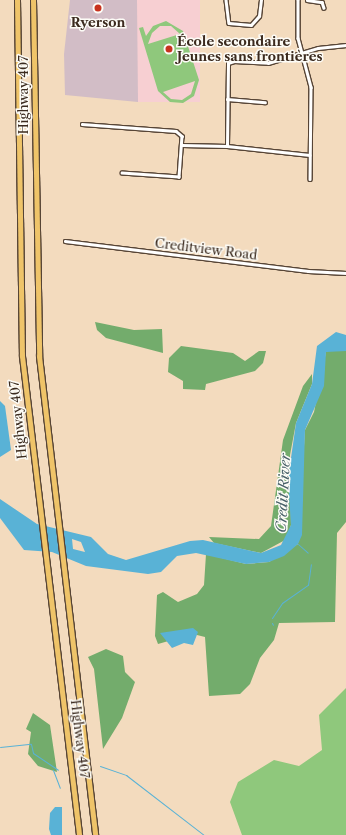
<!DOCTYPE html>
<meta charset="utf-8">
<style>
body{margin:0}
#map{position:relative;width:346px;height:835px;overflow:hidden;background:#f3dbbe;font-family:"Libre Caslon Text",serif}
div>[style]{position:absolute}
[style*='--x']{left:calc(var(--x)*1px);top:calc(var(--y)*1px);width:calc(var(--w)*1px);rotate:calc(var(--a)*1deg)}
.built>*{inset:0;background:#f7cfd2;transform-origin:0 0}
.industrial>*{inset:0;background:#d2bdc6}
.green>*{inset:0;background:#8fc87c}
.forest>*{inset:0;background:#73ac6c}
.water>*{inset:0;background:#59b2d6}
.stream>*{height:1px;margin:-0.5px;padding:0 0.5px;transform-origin:0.5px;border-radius:0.5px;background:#59b2d6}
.roads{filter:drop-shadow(1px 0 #574536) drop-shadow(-1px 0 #574536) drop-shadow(0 1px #574536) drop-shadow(0 -1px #574536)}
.street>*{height:2.5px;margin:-1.25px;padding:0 1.25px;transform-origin:1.25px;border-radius:1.25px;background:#fff}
.highway>*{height:5px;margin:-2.5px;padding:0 2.5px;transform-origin:2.5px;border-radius:2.5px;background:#efc469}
.dots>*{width:11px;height:11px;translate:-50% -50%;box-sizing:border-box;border:2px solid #fdfcf7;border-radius:50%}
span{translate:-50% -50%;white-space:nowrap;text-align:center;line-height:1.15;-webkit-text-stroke:3px #fdfcf7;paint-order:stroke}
.poi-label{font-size:13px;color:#3b2a1e;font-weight:700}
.left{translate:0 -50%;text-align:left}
.street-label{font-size:13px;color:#3b2a1e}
.water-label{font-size:14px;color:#476068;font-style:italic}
</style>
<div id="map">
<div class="built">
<i style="left:137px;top:0;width:63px;height:102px"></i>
</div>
<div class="industrial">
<i style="clip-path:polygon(70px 0,137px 0,138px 102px,65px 95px,64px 54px)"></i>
</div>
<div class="green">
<i style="clip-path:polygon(evenodd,166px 21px,183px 31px,199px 80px,194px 96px,183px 103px,170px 102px,158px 91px,139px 28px,143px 27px,146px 36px,153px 26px,166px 21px,160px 26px,171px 26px,180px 34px,148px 44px,152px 33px,160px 26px,166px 21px,195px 81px,191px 94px,182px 100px,171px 99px,163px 92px,195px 81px)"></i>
<i style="clip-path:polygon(346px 688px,346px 835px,242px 835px,230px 802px,238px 782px,274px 760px,299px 766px,322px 750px,319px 715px)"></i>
</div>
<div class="forest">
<i style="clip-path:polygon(95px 322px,134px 330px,162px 329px,163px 353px,106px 338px,97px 330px)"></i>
<i style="clip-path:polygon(181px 346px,233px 353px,245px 361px,259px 351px,266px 351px,263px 363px,255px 371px,206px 384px,205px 390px,183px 389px,183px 381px,168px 372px,169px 358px)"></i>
<i style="clip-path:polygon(332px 349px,346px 351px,346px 522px,337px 533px,335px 622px,279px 623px,274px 640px,260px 658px,250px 684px,240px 694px,209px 696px,205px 637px,193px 634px,158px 644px,155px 636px,157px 595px,163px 592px,178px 602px,197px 594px,204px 585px,206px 554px,246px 564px,269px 562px,298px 544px,305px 430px,314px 412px,326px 352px)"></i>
<i style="clip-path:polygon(312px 374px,312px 384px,296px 423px,290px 455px,291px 525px,287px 539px,261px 553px,214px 543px,209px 537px,259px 539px,271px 526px,283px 440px,303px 386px)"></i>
<i style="clip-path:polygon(106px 649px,123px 656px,125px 672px,135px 682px,122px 718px,103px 749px,94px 669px,88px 657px)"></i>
<i style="clip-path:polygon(33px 713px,50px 725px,57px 772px,38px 766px,28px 754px,31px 732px,26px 729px)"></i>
</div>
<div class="water">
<i style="clip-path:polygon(evenodd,336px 332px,346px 335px,346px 351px,326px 352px,324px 386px,305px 430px,302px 535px,298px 544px,284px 556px,269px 562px,246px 564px,196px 553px,177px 556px,161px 572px,148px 574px,86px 566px,52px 552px,24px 550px,0 518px,0 499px,37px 524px,91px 537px,108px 554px,126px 560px,190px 541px,203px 540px,261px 553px,281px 545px,291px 525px,288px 479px,296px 423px,312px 384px,317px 346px,336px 332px,72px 539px,81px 542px,85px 552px,73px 549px,72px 539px)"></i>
<i style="clip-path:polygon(0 401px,5px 406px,11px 450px,0 457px)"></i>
<i style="clip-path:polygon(193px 628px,198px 632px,193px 645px,184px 643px,172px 648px,160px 633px)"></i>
<i style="clip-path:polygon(55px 807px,62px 807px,62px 835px,51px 835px,49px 829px,50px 813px)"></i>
</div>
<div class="stream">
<i style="--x:298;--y:544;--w:13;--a:42"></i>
<i style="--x:272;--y:618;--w:18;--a:-56"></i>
<i style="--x:282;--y:603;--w:32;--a:-35"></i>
<i style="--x:308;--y:585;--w:21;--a:-82"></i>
<i style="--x:272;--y:623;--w:2;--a:63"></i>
<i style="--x:0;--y:747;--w:31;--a:-6"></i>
<i style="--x:31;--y:744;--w:9;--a:77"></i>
<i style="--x:33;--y:753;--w:30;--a:34"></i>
<i style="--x:100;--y:766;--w:28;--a:19"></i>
<i style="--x:126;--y:775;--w:98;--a:37.6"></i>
<i style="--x:53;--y:770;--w:19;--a:69"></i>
</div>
<div class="roads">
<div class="street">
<i style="--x:226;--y:0;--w:23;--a:83"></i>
<i style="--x:229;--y:23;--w:22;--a:5"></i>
<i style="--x:251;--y:25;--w:12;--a:-48"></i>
<i style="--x:259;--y:16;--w:16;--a:-83"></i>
<i style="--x:298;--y:0;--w:38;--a:90"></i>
<i style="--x:298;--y:38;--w:51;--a:75.1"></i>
<i style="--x:311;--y:87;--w:92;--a:90.6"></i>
<i style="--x:307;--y:0;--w:15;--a:8"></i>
<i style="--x:322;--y:2;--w:6;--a:72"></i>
<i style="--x:227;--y:99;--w:38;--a:5"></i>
<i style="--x:82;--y:124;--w:94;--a:4.3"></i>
<i style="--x:176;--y:131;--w:8;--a:40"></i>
<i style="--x:182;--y:136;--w:41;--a:94.2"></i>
<i style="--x:179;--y:177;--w:57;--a:-176"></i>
<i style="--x:182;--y:145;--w:45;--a:1.3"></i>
<i style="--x:227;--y:146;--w:83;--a:6.2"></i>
<i style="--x:227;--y:146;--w:83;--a:-89.3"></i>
<i style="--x:228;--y:63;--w:6;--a:-18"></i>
<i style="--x:234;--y:61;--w:34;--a:3"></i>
<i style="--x:268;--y:63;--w:52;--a:-16.7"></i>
<i style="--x:318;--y:48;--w:28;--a:-6"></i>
<i style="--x:65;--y:241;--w:245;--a:7"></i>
<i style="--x:308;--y:271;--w:38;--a:3"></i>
</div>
<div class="highway">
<i style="--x:17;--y:0;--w:356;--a:89.2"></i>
<i style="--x:22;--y:356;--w:482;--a:83.2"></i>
<i style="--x:33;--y:0;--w:356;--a:89"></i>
<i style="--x:39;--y:356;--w:482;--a:83.3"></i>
</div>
</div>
<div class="dots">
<i style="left:98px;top:8px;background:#c8321e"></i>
<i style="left:169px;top:49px;background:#c8321e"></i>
</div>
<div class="poi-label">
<span style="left:98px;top:22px">Ryerson</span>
<span class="left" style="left:177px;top:49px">École secondaire<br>Jeunes sans frontières</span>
</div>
<div class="street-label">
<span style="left:23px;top:95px;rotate:-90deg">Highway 407</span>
<span style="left:206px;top:249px;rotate:7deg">Creditview Road</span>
<span style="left:18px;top:420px;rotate:-96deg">Highway 407</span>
<span style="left:80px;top:739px;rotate:83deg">Highway 407</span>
</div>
<div class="water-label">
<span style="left:283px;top:493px;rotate:-87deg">Credit River</span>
</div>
</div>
